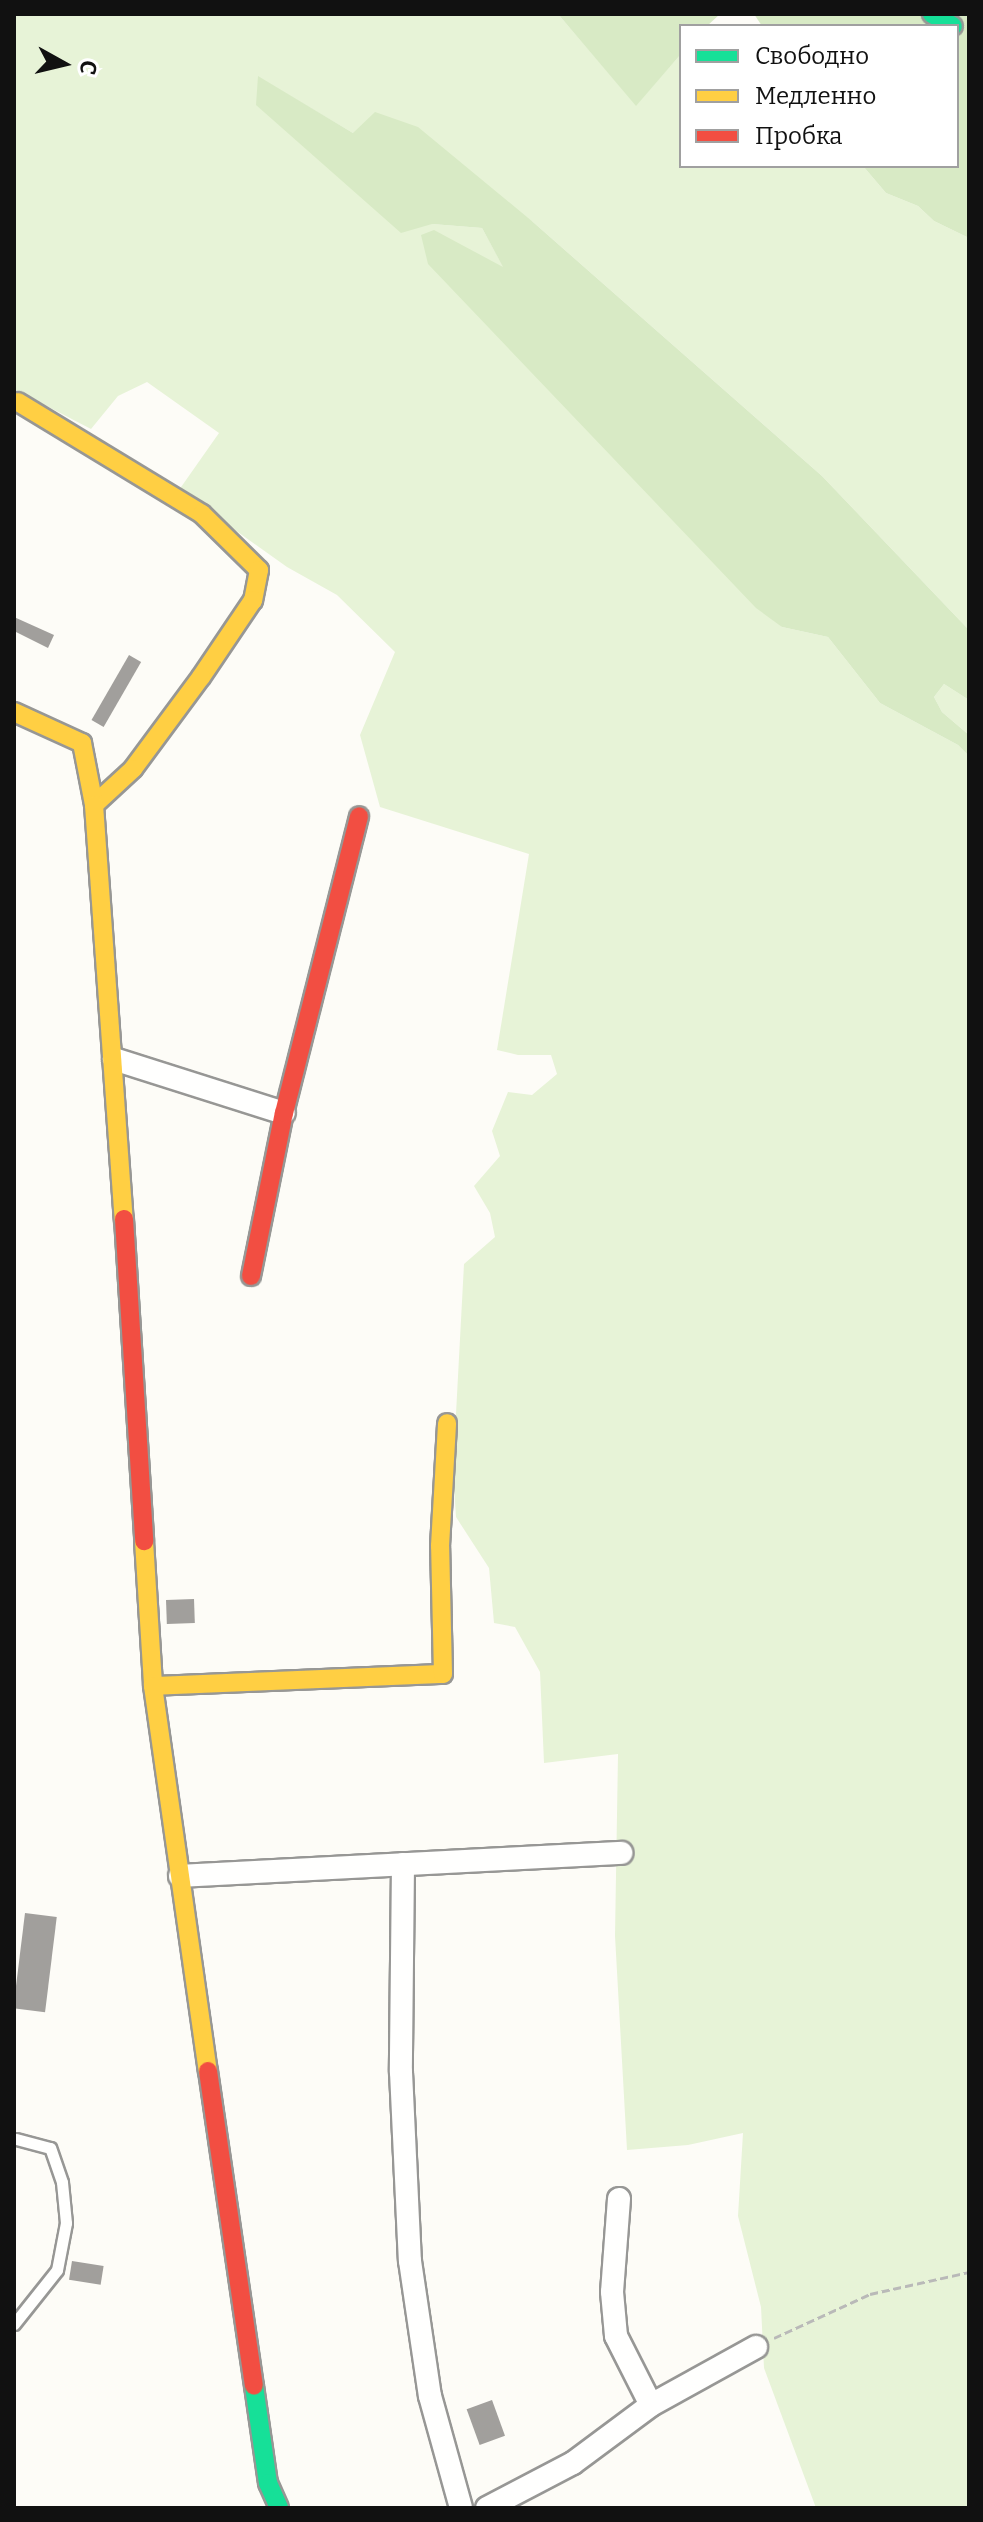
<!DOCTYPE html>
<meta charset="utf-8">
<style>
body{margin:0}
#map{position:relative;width:983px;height:2522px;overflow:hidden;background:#fdfcf7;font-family:Bitter,serif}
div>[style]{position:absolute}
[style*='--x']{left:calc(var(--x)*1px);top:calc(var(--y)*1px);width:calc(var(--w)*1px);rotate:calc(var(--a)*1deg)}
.green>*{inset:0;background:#e7f3d7}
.forest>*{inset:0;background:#d8eac5}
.building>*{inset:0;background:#a19f9c;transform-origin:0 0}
.path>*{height:3px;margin-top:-1.5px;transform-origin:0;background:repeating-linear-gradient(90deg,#b9b9b8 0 8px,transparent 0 12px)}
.roads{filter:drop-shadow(2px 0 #979795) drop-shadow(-2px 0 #979795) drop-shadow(0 2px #979795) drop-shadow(0 -2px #979795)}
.lane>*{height:11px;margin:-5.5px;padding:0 5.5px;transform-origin:5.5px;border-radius:5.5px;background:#fffffe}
.street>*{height:22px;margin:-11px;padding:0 11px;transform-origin:11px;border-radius:11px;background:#fffffe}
.fast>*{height:18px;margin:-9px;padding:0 9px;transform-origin:9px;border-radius:9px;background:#16e098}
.slow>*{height:18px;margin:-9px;padding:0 9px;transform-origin:9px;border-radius:9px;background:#ffcf43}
.jam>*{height:18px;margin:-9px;padding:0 9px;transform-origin:9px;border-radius:9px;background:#f24e42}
span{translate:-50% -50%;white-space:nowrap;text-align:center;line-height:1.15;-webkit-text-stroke:8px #fff;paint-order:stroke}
.frame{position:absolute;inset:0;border:16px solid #111;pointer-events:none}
.legend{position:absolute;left:679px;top:24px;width:280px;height:144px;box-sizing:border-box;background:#fff;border:2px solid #a0a0a0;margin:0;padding:10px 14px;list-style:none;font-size:24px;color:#111}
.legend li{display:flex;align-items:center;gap:16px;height:40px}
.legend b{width:40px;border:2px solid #a0a0a0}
.north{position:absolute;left:24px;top:24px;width:80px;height:80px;-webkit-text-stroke:6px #fff;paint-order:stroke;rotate:98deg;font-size:22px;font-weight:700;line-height:32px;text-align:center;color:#111}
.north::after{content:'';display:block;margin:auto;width:28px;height:36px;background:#111;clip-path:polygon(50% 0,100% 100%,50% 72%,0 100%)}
</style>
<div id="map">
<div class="green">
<i style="clip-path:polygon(14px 14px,558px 14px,636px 105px,681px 54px,681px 166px,863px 166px,886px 193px,918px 206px,934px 221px,969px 238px,969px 630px,822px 476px,533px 222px,353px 133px,258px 77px,432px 224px,482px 228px,504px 268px,782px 627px,828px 637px,880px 703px,958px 745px,969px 756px,969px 2508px,816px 2508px,764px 2368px,761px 2307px,738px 2216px,743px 2133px,688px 2145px,627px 2150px,615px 1936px,618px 1754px,544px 1763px,540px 1672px,515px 1627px,494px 1623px,489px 1568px,456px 1517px,453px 1470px,464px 1264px,495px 1237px,490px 1213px,474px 1186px,500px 1156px,492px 1131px,508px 1092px,532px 1095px,557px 1074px,551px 1055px,518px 1055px,497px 1050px,529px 854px,380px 807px,360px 735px,395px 652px,337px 595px,287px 567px,179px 490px,219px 433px,147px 382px,118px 396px,91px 429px,14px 389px)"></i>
<i style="clip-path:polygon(944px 684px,969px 700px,969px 735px,942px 712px,934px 697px)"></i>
</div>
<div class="forest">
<i style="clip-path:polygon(558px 14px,720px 14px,707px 26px,681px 26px,681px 54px,636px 106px)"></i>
<i style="clip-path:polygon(754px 14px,969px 14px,969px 238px,934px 221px,918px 206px,886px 193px,863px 166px,957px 166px,957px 26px,762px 26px)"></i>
<i style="clip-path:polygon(258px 76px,353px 133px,375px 112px,418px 127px,533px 222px,822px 476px,969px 630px,969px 700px,944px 684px,934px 697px,942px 712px,969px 735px,969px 756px,958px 745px,880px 703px,828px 637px,782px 627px,756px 608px,428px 264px,421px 235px,434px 230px,503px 267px,482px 228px,432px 224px,401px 233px,256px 105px)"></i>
</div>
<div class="building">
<i style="clip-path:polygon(14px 617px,54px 635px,48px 648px,14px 631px)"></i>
<i style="left:129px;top:655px;width:14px;height:75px;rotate:30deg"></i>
<i style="left:194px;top:1599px;width:24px;height:28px;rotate:88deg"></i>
<i style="left:25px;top:1913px;width:32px;height:96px;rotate:7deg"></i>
<i style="left:72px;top:2261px;width:32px;height:19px;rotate:9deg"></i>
<i style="left:492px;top:2400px;width:38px;height:27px;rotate:70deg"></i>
</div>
<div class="path">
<i style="--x:774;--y:2338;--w:106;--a:-24.6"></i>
<i style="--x:870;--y:2294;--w:101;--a:-12.5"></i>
</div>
<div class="roads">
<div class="lane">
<i style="--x:14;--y:2324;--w:69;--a:-51.5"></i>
<i style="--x:57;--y:2270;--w:48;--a:-79.2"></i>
<i style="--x:66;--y:2223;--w:41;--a:-95.6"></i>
<i style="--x:62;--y:2182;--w:36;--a:-109"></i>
<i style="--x:50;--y:2148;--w:35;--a:-165"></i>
</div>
<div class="street">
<i style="--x:114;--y:1059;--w:178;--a:17.6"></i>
<i style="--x:403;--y:1864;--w:208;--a:90.6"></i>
<i style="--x:401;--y:2072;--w:189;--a:87.3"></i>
<i style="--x:410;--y:2261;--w:136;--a:81.6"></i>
<i style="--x:430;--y:2396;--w:116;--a:74.5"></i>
<i style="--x:180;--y:1876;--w:442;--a:-3"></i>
<i style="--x:619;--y:2199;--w:93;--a:94.3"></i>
<i style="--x:612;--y:2292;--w:44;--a:84.8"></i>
<i style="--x:616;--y:2336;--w:77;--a:63.1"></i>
<i style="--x:487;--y:2508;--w:97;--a:-27.6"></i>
<i style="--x:573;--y:2463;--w:97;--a:-36.6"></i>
<i style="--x:651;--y:2405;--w:120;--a:-28.9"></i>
</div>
<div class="fast">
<i style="--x:932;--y:14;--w:24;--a:30"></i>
<i style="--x:254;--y:2386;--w:98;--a:81.8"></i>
<i style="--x:268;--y:2483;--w:27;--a:66"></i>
</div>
<div class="slow">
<i style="--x:18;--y:402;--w:215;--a:31.3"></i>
<i style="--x:202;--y:514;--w:80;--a:44.5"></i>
<i style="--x:259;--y:570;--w:31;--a:101"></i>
<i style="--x:253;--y:600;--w:93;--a:124"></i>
<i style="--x:201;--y:677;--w:114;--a:126.5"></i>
<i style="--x:133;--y:769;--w:53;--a:137.3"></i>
<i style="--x:14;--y:712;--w:75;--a:24.5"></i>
<i style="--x:82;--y:743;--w:63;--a:79"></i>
<i style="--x:94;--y:805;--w:415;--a:85.9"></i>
<i style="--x:144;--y:1541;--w:145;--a:86.4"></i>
<i style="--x:153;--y:1686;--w:389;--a:81.9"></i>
<i style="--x:153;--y:1686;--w:290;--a:-2.4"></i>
<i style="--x:443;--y:1674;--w:128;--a:-91.3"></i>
<i style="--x:440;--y:1546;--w:123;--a:-86.7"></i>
</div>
<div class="jam">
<i style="--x:124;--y:1219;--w:323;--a:86.4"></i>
<i style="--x:251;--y:1276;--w:166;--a:-78.6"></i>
<i style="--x:284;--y:1113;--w:306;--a:-75.8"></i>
<i style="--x:208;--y:2071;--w:318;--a:81.7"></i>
</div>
</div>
<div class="frame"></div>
<ul class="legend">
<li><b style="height:10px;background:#16e098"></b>Свободно</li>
<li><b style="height:10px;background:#ffcf43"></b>Медленно</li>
<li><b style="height:10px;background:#f24e42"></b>Пробка</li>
</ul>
<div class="north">С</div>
</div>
